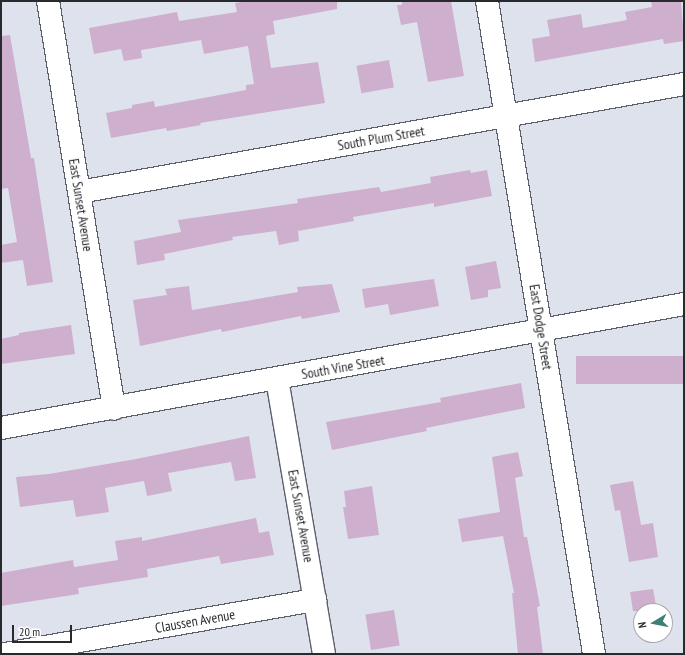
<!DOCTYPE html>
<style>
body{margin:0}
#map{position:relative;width:685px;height:655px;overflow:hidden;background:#dee2ed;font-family:"PT Sans Narrow",sans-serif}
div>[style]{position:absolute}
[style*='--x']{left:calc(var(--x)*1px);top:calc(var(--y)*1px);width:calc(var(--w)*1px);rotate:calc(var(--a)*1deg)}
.building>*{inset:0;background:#cfafce;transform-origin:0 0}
.roads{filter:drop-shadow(1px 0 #5b5f68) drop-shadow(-1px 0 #5b5f68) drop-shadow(0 1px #5b5f68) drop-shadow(0 -1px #5b5f68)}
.minor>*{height:22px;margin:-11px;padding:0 11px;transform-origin:11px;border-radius:11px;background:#fff}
.tertiary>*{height:22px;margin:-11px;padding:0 11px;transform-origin:11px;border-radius:11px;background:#fff}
span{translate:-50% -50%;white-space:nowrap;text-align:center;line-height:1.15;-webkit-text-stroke:3.5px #fff;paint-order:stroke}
.street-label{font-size:14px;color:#292a2e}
.frame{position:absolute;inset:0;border:2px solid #292a2e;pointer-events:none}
.north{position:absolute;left:633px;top:603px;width:40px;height:40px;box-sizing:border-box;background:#fff;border:1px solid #a9aaab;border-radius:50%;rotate:260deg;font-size:11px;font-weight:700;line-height:16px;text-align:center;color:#292a2e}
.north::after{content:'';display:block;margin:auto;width:14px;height:18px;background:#3c8176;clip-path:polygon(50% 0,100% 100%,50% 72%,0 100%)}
.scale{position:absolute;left:12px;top:625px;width:60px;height:18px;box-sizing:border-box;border:2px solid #292a2e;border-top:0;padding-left:5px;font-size:12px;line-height:14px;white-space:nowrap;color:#292a2e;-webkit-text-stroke:3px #fff;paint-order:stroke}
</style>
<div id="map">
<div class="building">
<i style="clip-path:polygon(248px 1px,337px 1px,337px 9px,273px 21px,275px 34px,266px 36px,271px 68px,318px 62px,325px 103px,200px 123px,201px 125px,167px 131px,166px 128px,111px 138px,106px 113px,132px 108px,132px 105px,154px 101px,155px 107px,246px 90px,246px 85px,254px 84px,248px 46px,204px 54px,201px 40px,141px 50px,142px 58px,124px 61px,121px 49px,94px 54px,89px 28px,177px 12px,179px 21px,237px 12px,235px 3px)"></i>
<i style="clip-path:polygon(402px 1px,451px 1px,464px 76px,428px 82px,417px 22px,401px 25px,397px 5px,402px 5px)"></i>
<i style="clip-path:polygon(651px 1px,681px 1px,684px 41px,664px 44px,663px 39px,535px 62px,532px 39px,550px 36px,547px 20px,581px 14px,583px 28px,627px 20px,625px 12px,652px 7px)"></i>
<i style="clip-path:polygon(10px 35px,31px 158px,34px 158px,53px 282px,27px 286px,23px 260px,1px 263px,1px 245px,17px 242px,8px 188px,1px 189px,1px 36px)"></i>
<i style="left:389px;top:60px;width:28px;height:33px;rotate:80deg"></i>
<i style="clip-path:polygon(470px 170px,471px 173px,487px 170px,492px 196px,434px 207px,434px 203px,353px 217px,354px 221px,298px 231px,299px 241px,279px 245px,276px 231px,232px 237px,233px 240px,164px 254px,165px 260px,137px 265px,134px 241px,181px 232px,178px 220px,298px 203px,297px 199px,359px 190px,379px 187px,381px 192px,431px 183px,430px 177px)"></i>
<i style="clip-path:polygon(496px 261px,501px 288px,488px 290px,488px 297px,471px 300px,465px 267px)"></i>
<i style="clip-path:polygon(434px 279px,439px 306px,390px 315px,388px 304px,365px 308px,362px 289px)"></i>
<i style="clip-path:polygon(332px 284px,340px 312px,302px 319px,301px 316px,222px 332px,221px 329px,140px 346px,133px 300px,167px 295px,165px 289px,189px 286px,192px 310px,298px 292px,297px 287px)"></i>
<i style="clip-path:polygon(71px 325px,75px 354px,1px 364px,1px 339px,19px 335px,19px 333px)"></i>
<i style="left:684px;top:356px;width:28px;height:108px;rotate:90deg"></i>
<i style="clip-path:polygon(521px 383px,525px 408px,426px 428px,427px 431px,332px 450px,326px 422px,441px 402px,440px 398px)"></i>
<i style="clip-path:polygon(249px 436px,256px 478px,235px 481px,231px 462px,168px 473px,172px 491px,147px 496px,144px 481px,105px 488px,109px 512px,76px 517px,73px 500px,20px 507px,16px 477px,49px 474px,136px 459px)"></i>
<i style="clip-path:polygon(518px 452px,523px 476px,515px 478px,524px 537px,527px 537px,540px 606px,537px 607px,543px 654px,518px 654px,512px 593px,514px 593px,503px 536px,462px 542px,458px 519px,500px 512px,492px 457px)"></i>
<i style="clip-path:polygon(633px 481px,641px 525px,653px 523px,658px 557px,629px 562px,620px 510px,615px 511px,610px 485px)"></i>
<i style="clip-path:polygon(372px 486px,379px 535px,348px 539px,343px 507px,346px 507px,344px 491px)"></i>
<i style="clip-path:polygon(256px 518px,259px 533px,269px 531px,274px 555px,221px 564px,219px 556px,147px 569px,148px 577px,78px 588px,79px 594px,1px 606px,1px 573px,73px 560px,74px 567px,118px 560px,115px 541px,142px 537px,142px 541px)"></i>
<i style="clip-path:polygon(653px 589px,657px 611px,633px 611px,630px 592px)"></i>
<i style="left:394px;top:610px;width:36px;height:29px;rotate:81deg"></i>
</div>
<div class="roads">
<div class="minor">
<i style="--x:48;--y:1;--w:413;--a:80.8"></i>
<i style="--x:487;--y:1;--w:662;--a:80.69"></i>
<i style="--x:79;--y:192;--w:615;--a:-10.12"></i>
<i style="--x:277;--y:379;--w:279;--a:80.3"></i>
<i style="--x:5;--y:654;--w:315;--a:-9.9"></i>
</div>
<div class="tertiary">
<i style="--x:1;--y:428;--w:694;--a:-10.29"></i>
</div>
</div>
<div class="street-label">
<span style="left:381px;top:138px;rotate:-10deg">South Plum Street</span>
<span style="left:81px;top:205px;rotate:81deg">East Sunset Avenue</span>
<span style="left:541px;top:327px;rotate:81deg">East Dodge Street</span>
<span style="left:343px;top:367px;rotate:-10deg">South Vine Street</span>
<span style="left:301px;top:516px;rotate:80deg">East Sunset Avenue</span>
<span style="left:195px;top:621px;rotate:-10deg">Claussen Avenue</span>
</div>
<div class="frame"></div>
<div class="north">N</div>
<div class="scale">20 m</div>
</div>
